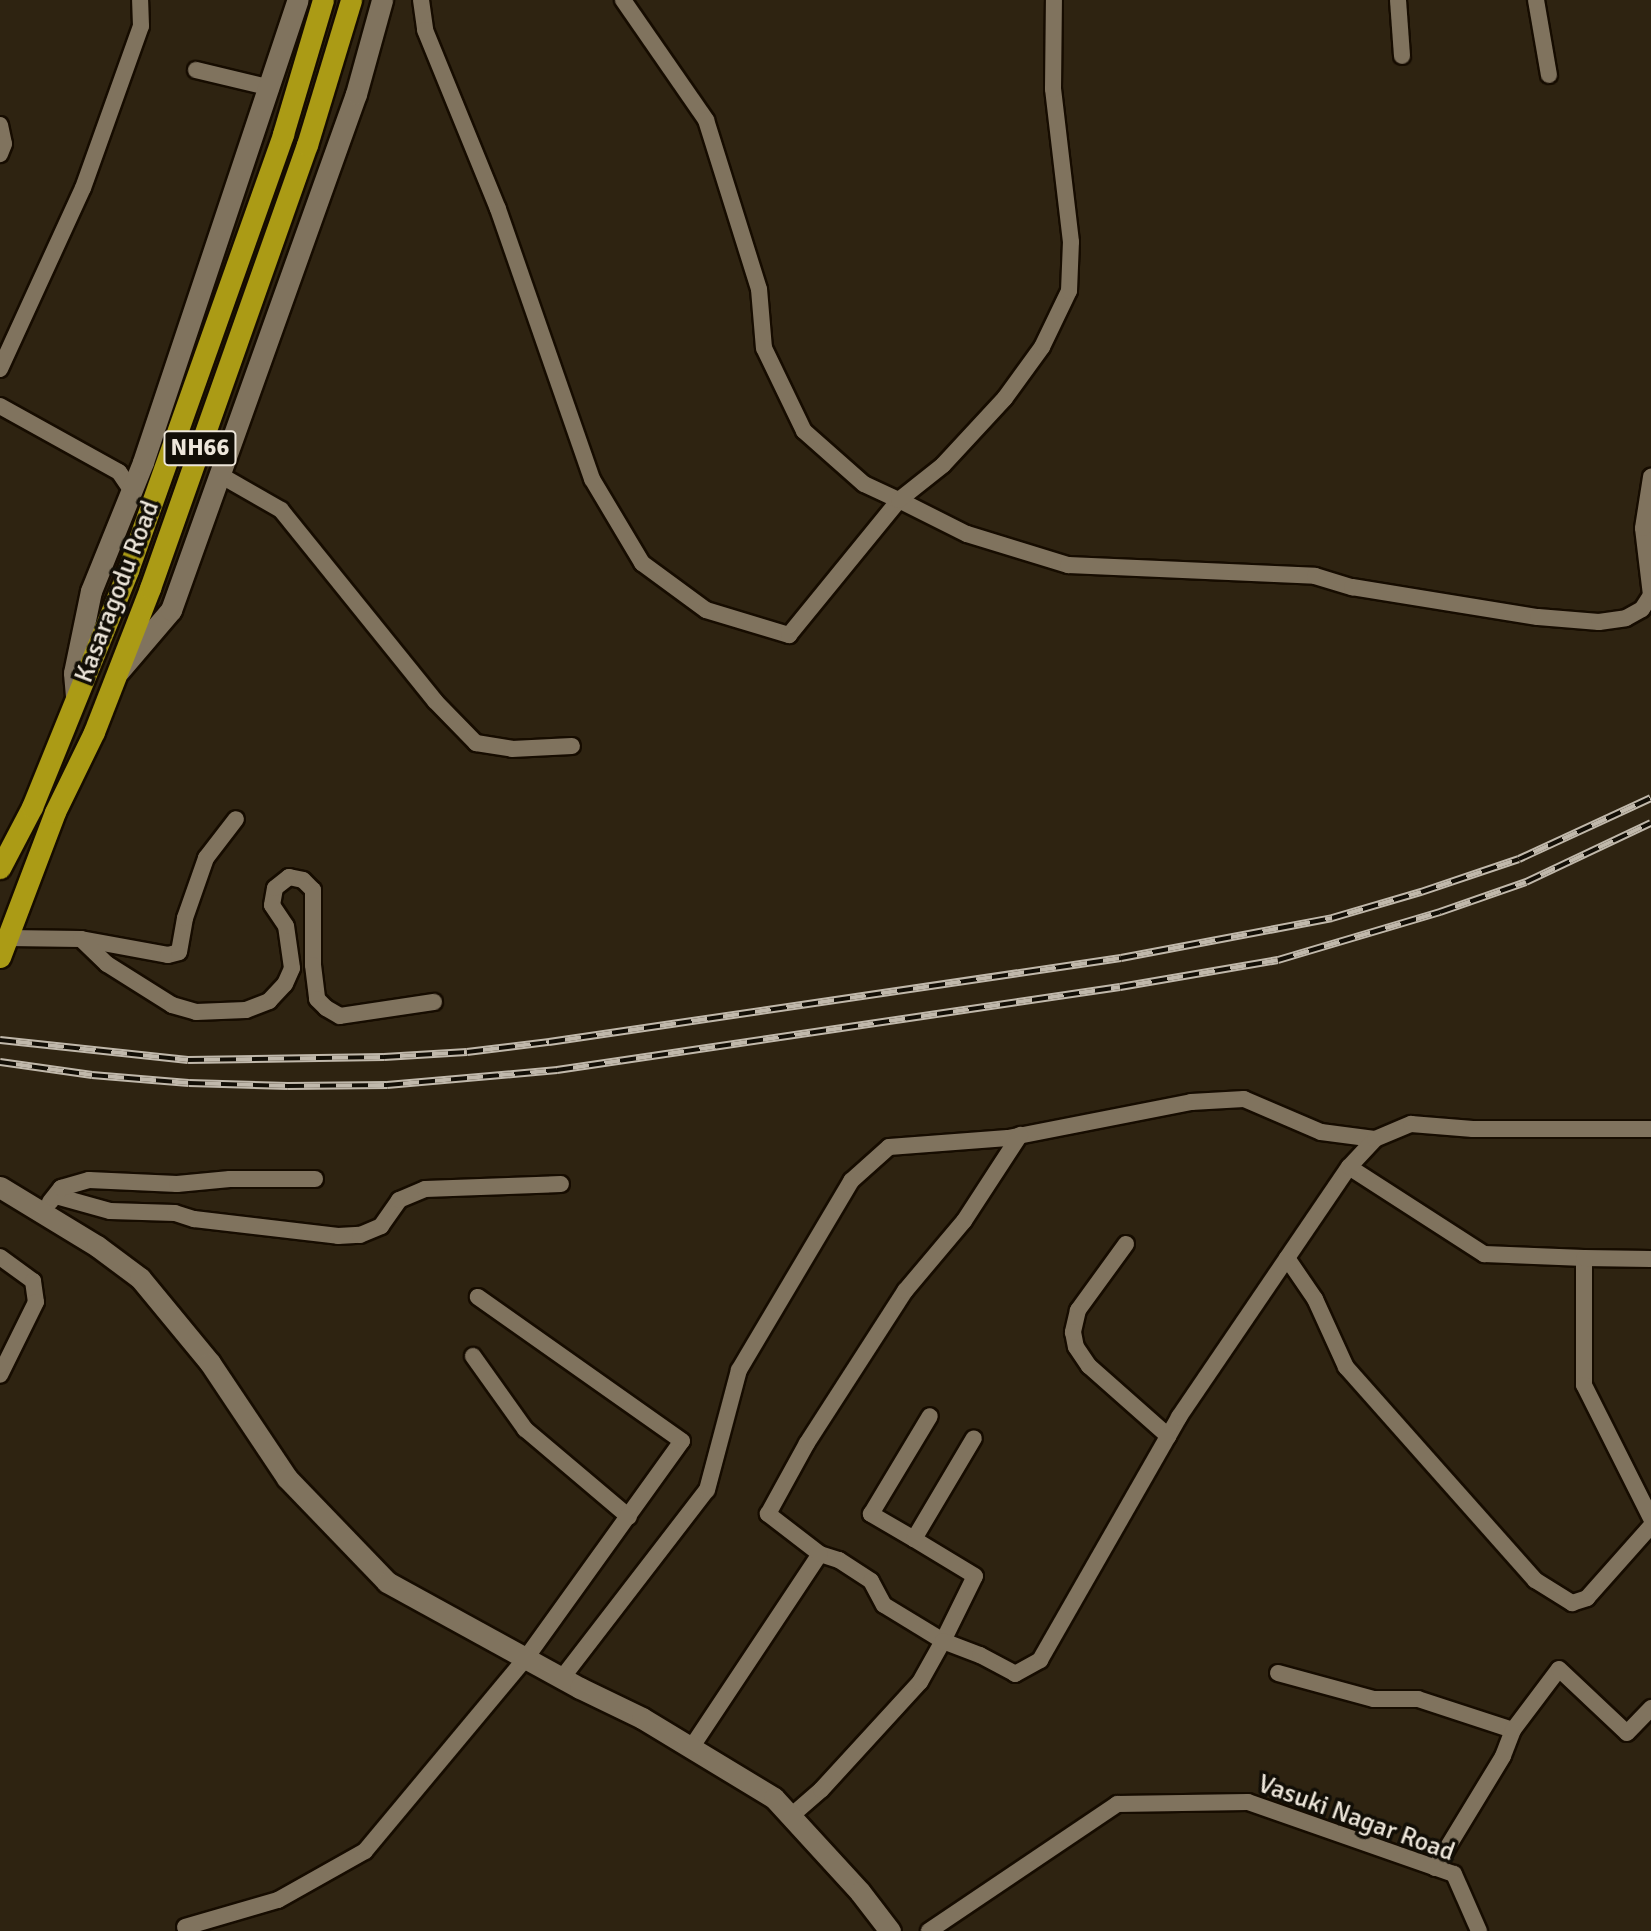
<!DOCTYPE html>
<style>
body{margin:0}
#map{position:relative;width:1651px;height:1931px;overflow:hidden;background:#2e2311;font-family:Signika,sans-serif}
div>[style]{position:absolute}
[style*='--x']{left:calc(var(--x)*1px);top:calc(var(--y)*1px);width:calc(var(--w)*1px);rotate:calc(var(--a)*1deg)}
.roads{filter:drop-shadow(2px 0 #160c00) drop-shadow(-2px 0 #160c00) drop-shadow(0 2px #160c00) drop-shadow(0 -2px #160c00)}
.street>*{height:16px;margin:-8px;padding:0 8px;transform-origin:8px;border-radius:8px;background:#80735e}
.secondary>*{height:21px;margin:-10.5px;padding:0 10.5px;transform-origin:10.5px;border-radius:10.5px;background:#80735e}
.highway>*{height:21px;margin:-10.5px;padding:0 10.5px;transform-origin:10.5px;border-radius:10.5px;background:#ab9b15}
.rail>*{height:8px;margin-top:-4px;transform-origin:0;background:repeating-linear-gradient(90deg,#120e06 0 16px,#c0b8ab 0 32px);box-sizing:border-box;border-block:2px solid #c0b8ab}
span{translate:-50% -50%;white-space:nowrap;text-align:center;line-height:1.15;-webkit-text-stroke:7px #120e06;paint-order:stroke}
.shield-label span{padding:2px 5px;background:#120e06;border:2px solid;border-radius:5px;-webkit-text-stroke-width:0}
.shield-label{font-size:24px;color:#ede6da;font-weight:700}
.street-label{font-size:26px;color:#ede6da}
</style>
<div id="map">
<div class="roads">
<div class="street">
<i style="--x:421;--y:0;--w:30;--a:82"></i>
<i style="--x:425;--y:30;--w:193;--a:67.8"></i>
<i style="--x:498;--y:209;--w:286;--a:70.8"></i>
<i style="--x:592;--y:479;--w:98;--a:59.2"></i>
<i style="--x:642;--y:563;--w:79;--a:36.3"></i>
<i style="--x:706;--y:610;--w:87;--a:16.8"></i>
<i style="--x:789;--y:635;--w:174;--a:-50.8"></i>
<i style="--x:899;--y:500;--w:76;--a:26.6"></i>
<i style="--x:967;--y:534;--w:106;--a:17.1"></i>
<i style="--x:1068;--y:565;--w:247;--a:2.5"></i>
<i style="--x:1315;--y:576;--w:39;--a:17"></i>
<i style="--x:1352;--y:587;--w:188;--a:9.2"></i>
<i style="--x:1538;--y:617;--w:61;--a:4.7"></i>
<i style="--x:1599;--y:622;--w:27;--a:-8"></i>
<i style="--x:1626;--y:618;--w:18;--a:-29"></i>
<i style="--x:1642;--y:609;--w:17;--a:-57"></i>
<i style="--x:1651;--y:595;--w:67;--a:-96.8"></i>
<i style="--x:1643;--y:528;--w:52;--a:-81.1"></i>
<i style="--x:623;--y:0;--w:146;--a:55.3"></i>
<i style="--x:706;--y:120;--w:177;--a:72.6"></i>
<i style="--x:759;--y:289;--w:59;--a:85.2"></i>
<i style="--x:764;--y:348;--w:92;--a:64.3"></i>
<i style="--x:804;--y:431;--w:80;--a:41.5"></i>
<i style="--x:864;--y:484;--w:38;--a:25"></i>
<i style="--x:899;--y:500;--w:56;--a:-38.5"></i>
<i style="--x:943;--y:465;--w:91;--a:-47.2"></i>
<i style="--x:1005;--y:398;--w:63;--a:-54"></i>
<i style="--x:1042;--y:347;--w:62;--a:-64.3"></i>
<i style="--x:1069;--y:291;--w:49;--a:-87.7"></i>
<i style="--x:1071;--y:242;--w:154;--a:-96.7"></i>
<i style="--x:1053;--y:89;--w:89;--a:-89.4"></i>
<i style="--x:1398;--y:0;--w:56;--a:85.9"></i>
<i style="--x:1536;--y:0;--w:76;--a:80.2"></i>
<i style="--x:196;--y:70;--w:77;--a:13.5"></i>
<i style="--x:0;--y:125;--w:19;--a:78"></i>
<i style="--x:4;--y:144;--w:11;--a:112"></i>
<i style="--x:0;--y:369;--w:199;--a:-65.4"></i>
<i style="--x:83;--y:188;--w:172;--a:-70.3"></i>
<i style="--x:141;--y:26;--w:26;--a:-92"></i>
<i style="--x:0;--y:406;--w:136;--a:29"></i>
<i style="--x:119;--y:472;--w:23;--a:56"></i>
<i style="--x:220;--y:475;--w:70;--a:29.8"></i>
<i style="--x:281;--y:510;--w:245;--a:51.1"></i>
<i style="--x:435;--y:701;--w:59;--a:45.7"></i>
<i style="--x:476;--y:743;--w:36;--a:9"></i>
<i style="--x:512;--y:749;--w:60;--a:-2.9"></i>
<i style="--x:8;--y:938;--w:73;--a:0.8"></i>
<i style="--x:81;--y:939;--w:88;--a:10.4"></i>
<i style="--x:168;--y:955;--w:11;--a:-15"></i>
<i style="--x:179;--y:952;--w:35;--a:-80"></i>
<i style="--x:185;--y:918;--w:64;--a:-70.7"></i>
<i style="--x:206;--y:858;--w:49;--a:-52.4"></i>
<i style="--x:81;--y:939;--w:36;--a:44"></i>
<i style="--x:107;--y:964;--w:77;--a:32.2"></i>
<i style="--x:172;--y:1005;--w:25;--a:16"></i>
<i style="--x:196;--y:1012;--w:50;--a:-2.3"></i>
<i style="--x:246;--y:1010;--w:25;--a:-21"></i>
<i style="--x:269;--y:1001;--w:23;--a:-47"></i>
<i style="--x:285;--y:984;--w:17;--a:-66"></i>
<i style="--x:292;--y:968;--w:42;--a:-98.1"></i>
<i style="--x:286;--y:926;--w:25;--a:-124"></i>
<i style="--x:272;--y:905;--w:17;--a:-80"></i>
<i style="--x:275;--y:888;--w:18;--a:-38"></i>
<i style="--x:289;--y:877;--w:14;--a:12"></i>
<i style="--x:303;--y:880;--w:14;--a:45"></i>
<i style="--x:313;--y:890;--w:75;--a:90"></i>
<i style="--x:313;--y:965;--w:34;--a:83"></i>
<i style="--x:317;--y:999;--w:13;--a:45"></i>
<i style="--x:326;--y:1008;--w:16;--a:30"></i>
<i style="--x:340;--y:1016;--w:95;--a:-8.5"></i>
<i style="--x:1349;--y:1167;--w:161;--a:32.8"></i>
<i style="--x:1484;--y:1254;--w:100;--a:2.3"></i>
<i style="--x:1584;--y:1258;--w:127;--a:90"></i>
<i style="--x:1584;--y:1385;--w:149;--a:63.3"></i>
<i style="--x:56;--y:1196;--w:56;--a:15.5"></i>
<i style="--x:110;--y:1211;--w:65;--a:1.8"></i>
<i style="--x:175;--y:1213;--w:20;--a:18"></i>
<i style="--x:194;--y:1219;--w:145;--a:6.7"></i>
<i style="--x:338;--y:1236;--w:22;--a:-3"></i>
<i style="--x:360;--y:1235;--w:23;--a:-23"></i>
<i style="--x:381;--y:1226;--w:32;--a:-55"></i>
<i style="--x:399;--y:1200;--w:28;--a:-23"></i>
<i style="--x:425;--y:1189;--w:136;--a:-2.1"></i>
<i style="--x:50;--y:1202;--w:18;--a:-52"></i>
<i style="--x:61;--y:1188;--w:29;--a:-16"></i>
<i style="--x:89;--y:1180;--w:88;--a:2.6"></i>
<i style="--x:177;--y:1184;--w:53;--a:-5.4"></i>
<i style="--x:230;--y:1179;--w:85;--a:0"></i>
<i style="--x:1126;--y:1244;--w:82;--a:126"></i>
<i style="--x:1078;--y:1310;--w:23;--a:103"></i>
<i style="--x:1073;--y:1332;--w:15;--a:79"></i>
<i style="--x:1076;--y:1347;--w:23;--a:56"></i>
<i style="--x:1089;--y:1366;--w:106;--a:41.5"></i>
<i style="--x:0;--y:1257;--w:41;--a:36"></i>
<i style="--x:33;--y:1281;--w:21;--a:82"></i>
<i style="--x:36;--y:1302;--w:81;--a:116.3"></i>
<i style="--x:1287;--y:1258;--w:50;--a:55.7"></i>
<i style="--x:1315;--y:1299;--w:75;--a:65.5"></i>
<i style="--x:1346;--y:1367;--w:285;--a:48.4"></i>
<i style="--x:1535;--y:1580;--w:44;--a:31.9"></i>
<i style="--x:1572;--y:1603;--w:16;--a:-18"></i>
<i style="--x:1587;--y:1598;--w:96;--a:-48.4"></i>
<i style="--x:1584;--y:1258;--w:67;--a:0.9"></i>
<i style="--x:473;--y:1356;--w:90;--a:54.5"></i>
<i style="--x:525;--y:1429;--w:136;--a:40.2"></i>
<i style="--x:914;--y:1539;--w:50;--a:-149.8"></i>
<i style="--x:871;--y:1514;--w:114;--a:-59"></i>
<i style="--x:820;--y:1554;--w:20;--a:18"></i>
<i style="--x:839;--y:1560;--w:38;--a:33"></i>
<i style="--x:871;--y:1581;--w:27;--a:62"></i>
<i style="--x:884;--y:1605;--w:69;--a:31.4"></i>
<i style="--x:943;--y:1641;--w:72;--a:-63.8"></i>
<i style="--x:975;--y:1576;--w:71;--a:-148.8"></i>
<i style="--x:914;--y:1539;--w:117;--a:-59.3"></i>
<i style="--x:1278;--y:1673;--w:99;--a:15.2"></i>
<i style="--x:1374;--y:1699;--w:44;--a:0"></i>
<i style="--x:1418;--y:1699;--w:100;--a:18.1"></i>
<i style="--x:562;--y:1678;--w:237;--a:-52.4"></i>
<i style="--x:707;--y:1490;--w:124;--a:-75.1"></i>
<i style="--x:739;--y:1370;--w:220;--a:-59.3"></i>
<i style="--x:851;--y:1181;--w:51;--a:-41.8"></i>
<i style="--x:889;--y:1147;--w:119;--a:-4.3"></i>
<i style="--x:1008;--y:1138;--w:187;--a:-11.1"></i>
<i style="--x:1191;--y:1102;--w:53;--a:-3.2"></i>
<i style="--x:1244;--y:1099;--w:84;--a:23.2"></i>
<i style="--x:1321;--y:1132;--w:54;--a:7.4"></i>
<i style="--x:691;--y:1748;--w:233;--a:-56.4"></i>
<i style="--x:820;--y:1554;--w:66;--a:-142.4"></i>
<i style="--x:768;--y:1514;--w:81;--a:-61.2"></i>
<i style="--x:807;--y:1443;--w:181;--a:-57.2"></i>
<i style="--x:905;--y:1291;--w:92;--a:-49.9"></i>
<i style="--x:964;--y:1221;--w:103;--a:-56.9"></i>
<i style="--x:791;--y:1816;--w:40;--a:-41"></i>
<i style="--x:821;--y:1790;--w:147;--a:-47.5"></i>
<i style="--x:920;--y:1682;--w:47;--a:-60.7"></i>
<i style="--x:943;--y:1641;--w:40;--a:21"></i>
<i style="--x:980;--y:1655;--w:40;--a:28"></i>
<i style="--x:1015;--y:1674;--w:29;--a:-29"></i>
<i style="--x:1040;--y:1660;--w:280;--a:-60.2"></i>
<i style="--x:1179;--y:1417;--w:302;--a:-55.8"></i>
<i style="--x:1349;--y:1167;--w:38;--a:-47"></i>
<i style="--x:1375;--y:1139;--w:39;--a:-23"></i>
<i style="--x:1411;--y:1124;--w:62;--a:4.6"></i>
<i style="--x:1473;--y:1129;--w:178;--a:0"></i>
<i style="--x:1435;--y:1868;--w:131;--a:-58.7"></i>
<i style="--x:1503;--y:1756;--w:28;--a:-69"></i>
<i style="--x:1513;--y:1730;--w:76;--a:-53"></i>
<i style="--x:1559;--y:1669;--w:93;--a:43.3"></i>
<i style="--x:1627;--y:1733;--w:35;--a:-46"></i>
<i style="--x:185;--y:1927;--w:97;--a:-16.2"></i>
<i style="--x:278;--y:1900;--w:100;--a:-29.4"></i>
<i style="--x:365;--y:1851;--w:251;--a:-50.2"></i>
<i style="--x:526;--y:1658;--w:267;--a:-54.3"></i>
<i style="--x:682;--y:1441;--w:250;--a:-144.8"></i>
<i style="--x:929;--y:1931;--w:227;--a:-34"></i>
<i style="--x:1117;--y:1804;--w:131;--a:-0.9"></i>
<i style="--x:1248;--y:1802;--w:218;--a:19.3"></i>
<i style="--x:1454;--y:1874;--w:62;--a:66.3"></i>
</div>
<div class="secondary">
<i style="--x:119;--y:671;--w:80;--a:-49.6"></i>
<i style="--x:171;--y:610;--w:548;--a:-70.28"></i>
<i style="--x:356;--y:94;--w:98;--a:-74.5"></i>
<i style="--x:76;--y:696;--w:23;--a:-95"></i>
<i style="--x:74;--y:673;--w:84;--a:-78.3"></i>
<i style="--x:91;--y:591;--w:139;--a:-68"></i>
<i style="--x:143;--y:462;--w:487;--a:-71.5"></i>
<i style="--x:0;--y:1187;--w:114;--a:31.3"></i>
<i style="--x:97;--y:1246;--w:54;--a:36.7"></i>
<i style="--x:140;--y:1278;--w:110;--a:50.5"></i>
<i style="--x:210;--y:1363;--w:138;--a:56.2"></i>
<i style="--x:287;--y:1478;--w:144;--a:46.1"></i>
<i style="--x:387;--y:1582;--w:220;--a:28.8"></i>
<i style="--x:580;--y:1688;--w:69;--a:25.8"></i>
<i style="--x:642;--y:1718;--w:154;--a:31.2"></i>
<i style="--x:774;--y:1798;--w:127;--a:47.5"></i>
<i style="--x:860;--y:1892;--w:49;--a:52.4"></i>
</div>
<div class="highway">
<i style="--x:0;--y:868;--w:69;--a:-62.3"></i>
<i style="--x:32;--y:807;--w:256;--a:-67.9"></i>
<i style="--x:128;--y:570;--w:463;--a:-70.4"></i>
<i style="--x:283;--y:134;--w:140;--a:-73.4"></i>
<i style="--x:0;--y:957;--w:155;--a:-69.2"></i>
<i style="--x:55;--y:812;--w:89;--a:-64"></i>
<i style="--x:94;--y:732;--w:155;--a:-68.7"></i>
<i style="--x:150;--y:588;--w:470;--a:-70.5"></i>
<i style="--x:307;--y:145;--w:152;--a:-73.1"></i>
</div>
</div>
<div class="rail">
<i style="--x:0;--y:1040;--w:189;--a:6.1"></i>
<i style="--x:188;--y:1060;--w:196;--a:-0.9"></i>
<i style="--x:384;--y:1057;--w:83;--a:-3.4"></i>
<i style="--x:467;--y:1052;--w:83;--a:-7"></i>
<i style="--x:549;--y:1042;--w:578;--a:-8.35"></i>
<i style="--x:1121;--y:958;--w:215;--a:-10.7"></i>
<i style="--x:1332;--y:918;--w:93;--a:-16.3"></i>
<i style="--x:1421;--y:892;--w:103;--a:-18.6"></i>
<i style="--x:1519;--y:859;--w:145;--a:-24.8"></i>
<i style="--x:0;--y:1062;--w:93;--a:8"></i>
<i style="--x:92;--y:1075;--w:97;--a:4.7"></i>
<i style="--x:189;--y:1083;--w:99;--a:1.7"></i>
<i style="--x:288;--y:1086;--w:99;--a:-0.6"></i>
<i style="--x:387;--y:1085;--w:171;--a:-5"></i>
<i style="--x:557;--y:1070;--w:569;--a:-8.39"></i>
<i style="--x:1120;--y:987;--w:160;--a:-9.7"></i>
<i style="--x:1278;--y:960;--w:169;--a:-16.5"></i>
<i style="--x:1440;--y:912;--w:91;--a:-19.2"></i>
<i style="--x:1526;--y:882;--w:138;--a:-25.3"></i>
</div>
<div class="shield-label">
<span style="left:200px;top:448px">NH66</span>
</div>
<div class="street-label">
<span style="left:118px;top:592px;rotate:-69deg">Kasaragodu Road</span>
<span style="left:1356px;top:1819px;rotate:20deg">Vasuki Nagar Road</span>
</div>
</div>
